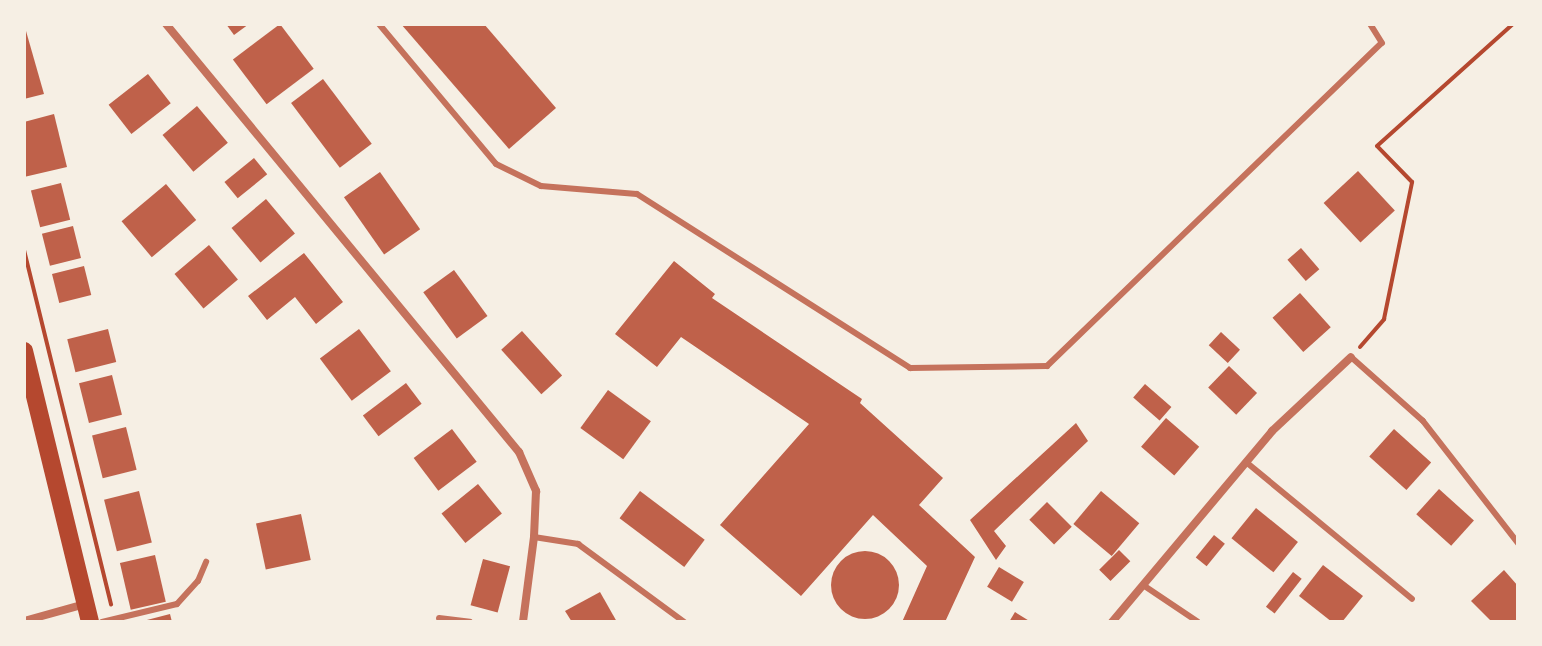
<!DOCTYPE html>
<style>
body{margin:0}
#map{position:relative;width:1542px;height:646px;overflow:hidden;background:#f6efe4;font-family:"PT Sans",sans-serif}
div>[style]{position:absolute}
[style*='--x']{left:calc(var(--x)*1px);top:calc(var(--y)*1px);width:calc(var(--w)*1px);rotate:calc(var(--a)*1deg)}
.building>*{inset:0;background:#bf614a;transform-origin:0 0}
.round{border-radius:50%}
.path>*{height:4px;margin:-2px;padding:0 2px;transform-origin:2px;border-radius:2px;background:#b5482f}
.service>*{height:6px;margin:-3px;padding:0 3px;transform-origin:3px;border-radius:3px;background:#c5725c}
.minor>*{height:8px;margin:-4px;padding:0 4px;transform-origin:4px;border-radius:4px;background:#c5725c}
.primary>*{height:18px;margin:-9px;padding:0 9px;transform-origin:9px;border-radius:9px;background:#b5482f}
span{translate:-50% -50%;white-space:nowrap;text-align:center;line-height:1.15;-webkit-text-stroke:7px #f6efe4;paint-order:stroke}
.frame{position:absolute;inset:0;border:26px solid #f6efe4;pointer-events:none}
</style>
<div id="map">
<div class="building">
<i style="clip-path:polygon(24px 24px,44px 94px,24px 99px)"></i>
<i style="clip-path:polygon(226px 24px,249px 24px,234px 35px)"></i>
<i style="left:280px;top:24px;width:56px;height:59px;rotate:53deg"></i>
<i style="clip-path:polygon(401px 24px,484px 24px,556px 108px,509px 149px)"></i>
<i style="left:148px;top:74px;width:37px;height:50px;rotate:52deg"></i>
<i style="left:323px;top:79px;width:81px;height:40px;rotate:53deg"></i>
<i style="left:197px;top:106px;width:48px;height:45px;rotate:50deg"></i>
<i style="clip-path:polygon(54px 114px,67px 167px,24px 177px,24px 122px)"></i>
<i style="left:254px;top:158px;width:21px;height:38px;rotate:51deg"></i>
<i style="left:1358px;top:171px;width:54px;height:47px;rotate:47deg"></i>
<i style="left:380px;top:172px;width:70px;height:44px;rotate:55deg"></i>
<i style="left:61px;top:183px;width:38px;height:31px;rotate:76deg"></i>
<i style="left:166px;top:184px;width:47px;height:58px;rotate:50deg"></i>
<i style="left:266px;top:199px;width:45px;height:45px;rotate:50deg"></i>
<i style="left:73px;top:226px;width:33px;height:32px;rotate:76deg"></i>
<i style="left:209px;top:245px;width:45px;height:45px;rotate:50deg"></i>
<i style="left:1301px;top:248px;width:28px;height:18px;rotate:49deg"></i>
<i style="clip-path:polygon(304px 253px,343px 302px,316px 324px,295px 297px,267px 320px,248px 296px)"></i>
<i style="clip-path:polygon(674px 261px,715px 294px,712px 298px,862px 399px,860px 403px,943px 478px,919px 505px,975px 557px,945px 622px,902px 622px,927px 566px,873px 515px,801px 596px,720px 525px,809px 424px,681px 337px,657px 367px,615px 334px)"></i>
<i style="left:84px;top:266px;width:30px;height:33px;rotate:76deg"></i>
<i style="left:454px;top:270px;width:57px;height:38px;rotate:54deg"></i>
<i style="left:1300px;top:293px;width:46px;height:37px;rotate:48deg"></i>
<i style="left:108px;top:329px;width:34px;height:42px;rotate:76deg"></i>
<i style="left:359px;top:329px;width:53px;height:49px;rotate:53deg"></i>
<i style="left:522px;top:331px;width:60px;height:28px;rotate:48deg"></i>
<i style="left:1221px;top:332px;width:26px;height:18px;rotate:43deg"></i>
<i style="left:1229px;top:366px;width:39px;height:30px;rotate:44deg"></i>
<i style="left:112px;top:375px;width:41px;height:34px;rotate:76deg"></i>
<i style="left:406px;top:383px;width:26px;height:54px;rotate:53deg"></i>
<i style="left:1145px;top:384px;width:35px;height:18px;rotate:41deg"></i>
<i style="left:608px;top:390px;width:53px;height:47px;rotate:36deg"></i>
<i style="left:1166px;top:418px;width:44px;height:38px;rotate:41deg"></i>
<i style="clip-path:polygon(1076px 423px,1088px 441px,994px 531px,1006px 546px,996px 560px,970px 520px)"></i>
<i style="left:126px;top:427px;width:44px;height:35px;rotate:76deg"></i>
<i style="left:452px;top:429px;width:41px;height:48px;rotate:53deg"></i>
<i style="left:1394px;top:429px;width:50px;height:37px;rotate:42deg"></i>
<i style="left:478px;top:484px;width:38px;height:47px;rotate:51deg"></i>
<i style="left:1439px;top:489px;width:47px;height:34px;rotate:42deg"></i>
<i style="left:139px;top:491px;width:53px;height:36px;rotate:76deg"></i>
<i style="left:640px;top:491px;width:81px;height:34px;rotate:37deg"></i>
<i style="left:1101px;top:491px;width:50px;height:43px;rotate:40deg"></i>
<i style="left:1047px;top:502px;width:35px;height:25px;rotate:45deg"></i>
<i style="left:1256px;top:508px;width:54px;height:39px;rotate:39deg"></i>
<i style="left:301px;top:514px;width:47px;height:46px;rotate:78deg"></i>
<i style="left:1214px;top:535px;width:14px;height:29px;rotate:39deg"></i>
<i style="left:1119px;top:550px;width:16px;height:28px;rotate:45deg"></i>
<i class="round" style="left:831px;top:551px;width:68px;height:68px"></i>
<i style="left:155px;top:555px;width:48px;height:36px;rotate:77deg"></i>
<i style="left:483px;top:559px;width:28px;height:48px;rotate:15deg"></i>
<i style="clip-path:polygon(1323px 565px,1363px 596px,1342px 622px,1332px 622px,1299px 596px)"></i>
<i style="left:999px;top:567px;width:29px;height:23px;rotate:31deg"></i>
<i style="clip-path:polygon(1504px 570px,1518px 586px,1518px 622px,1492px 622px,1471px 601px)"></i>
<i style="left:1293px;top:572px;width:11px;height:44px;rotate:38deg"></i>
<i style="clip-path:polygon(600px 592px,617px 622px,572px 622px,565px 611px)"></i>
<i style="clip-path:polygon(1015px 612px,1031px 622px,1009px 622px)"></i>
<i style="clip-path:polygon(170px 614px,172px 622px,143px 622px,143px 621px)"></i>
</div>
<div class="path">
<i style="--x:24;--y:250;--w:365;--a:76.2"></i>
<i style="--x:1360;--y:347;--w:37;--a:-49"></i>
<i style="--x:1384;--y:319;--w:140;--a:-78.4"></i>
<i style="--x:1412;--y:182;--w:50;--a:-134.2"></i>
<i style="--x:1377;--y:146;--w:183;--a:-41.9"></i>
</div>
<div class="service">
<i style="--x:379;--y:24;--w:182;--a:50.1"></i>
<i style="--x:496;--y:164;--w:50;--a:26.1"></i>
<i style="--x:541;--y:186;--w:96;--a:4.8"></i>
<i style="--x:637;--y:194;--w:324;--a:32.5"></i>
<i style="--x:910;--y:368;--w:137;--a:-0.8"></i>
<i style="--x:1047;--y:366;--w:465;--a:-44"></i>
<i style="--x:1382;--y:43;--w:22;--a:-122"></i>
<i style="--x:1351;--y:357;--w:96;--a:41.6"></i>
<i style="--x:1423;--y:421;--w:155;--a:52.1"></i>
<i style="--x:1246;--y:462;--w:215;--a:39.5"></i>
<i style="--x:534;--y:537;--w:45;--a:9"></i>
<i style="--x:578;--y:544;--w:132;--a:36.3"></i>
<i style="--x:1143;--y:585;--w:66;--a:33.9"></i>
<i style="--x:439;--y:618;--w:31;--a:7"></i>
<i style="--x:102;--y:622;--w:77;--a:-13.5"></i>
<i style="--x:177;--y:604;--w:31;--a:-48"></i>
<i style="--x:198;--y:581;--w:21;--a:-67"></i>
</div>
<div class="minor">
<i style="--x:166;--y:24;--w:555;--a:50.49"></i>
<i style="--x:519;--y:452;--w:43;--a:66.4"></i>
<i style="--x:536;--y:491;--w:46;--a:92.5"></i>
<i style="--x:534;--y:537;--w:86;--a:97.4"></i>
<i style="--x:24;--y:621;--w:63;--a:-15.6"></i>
<i style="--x:1112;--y:622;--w:249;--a:-50"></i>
<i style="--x:1272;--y:431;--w:108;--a:-43.1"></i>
</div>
<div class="primary">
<i style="--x:24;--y:351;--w:279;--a:76.3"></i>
</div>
<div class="frame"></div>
</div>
